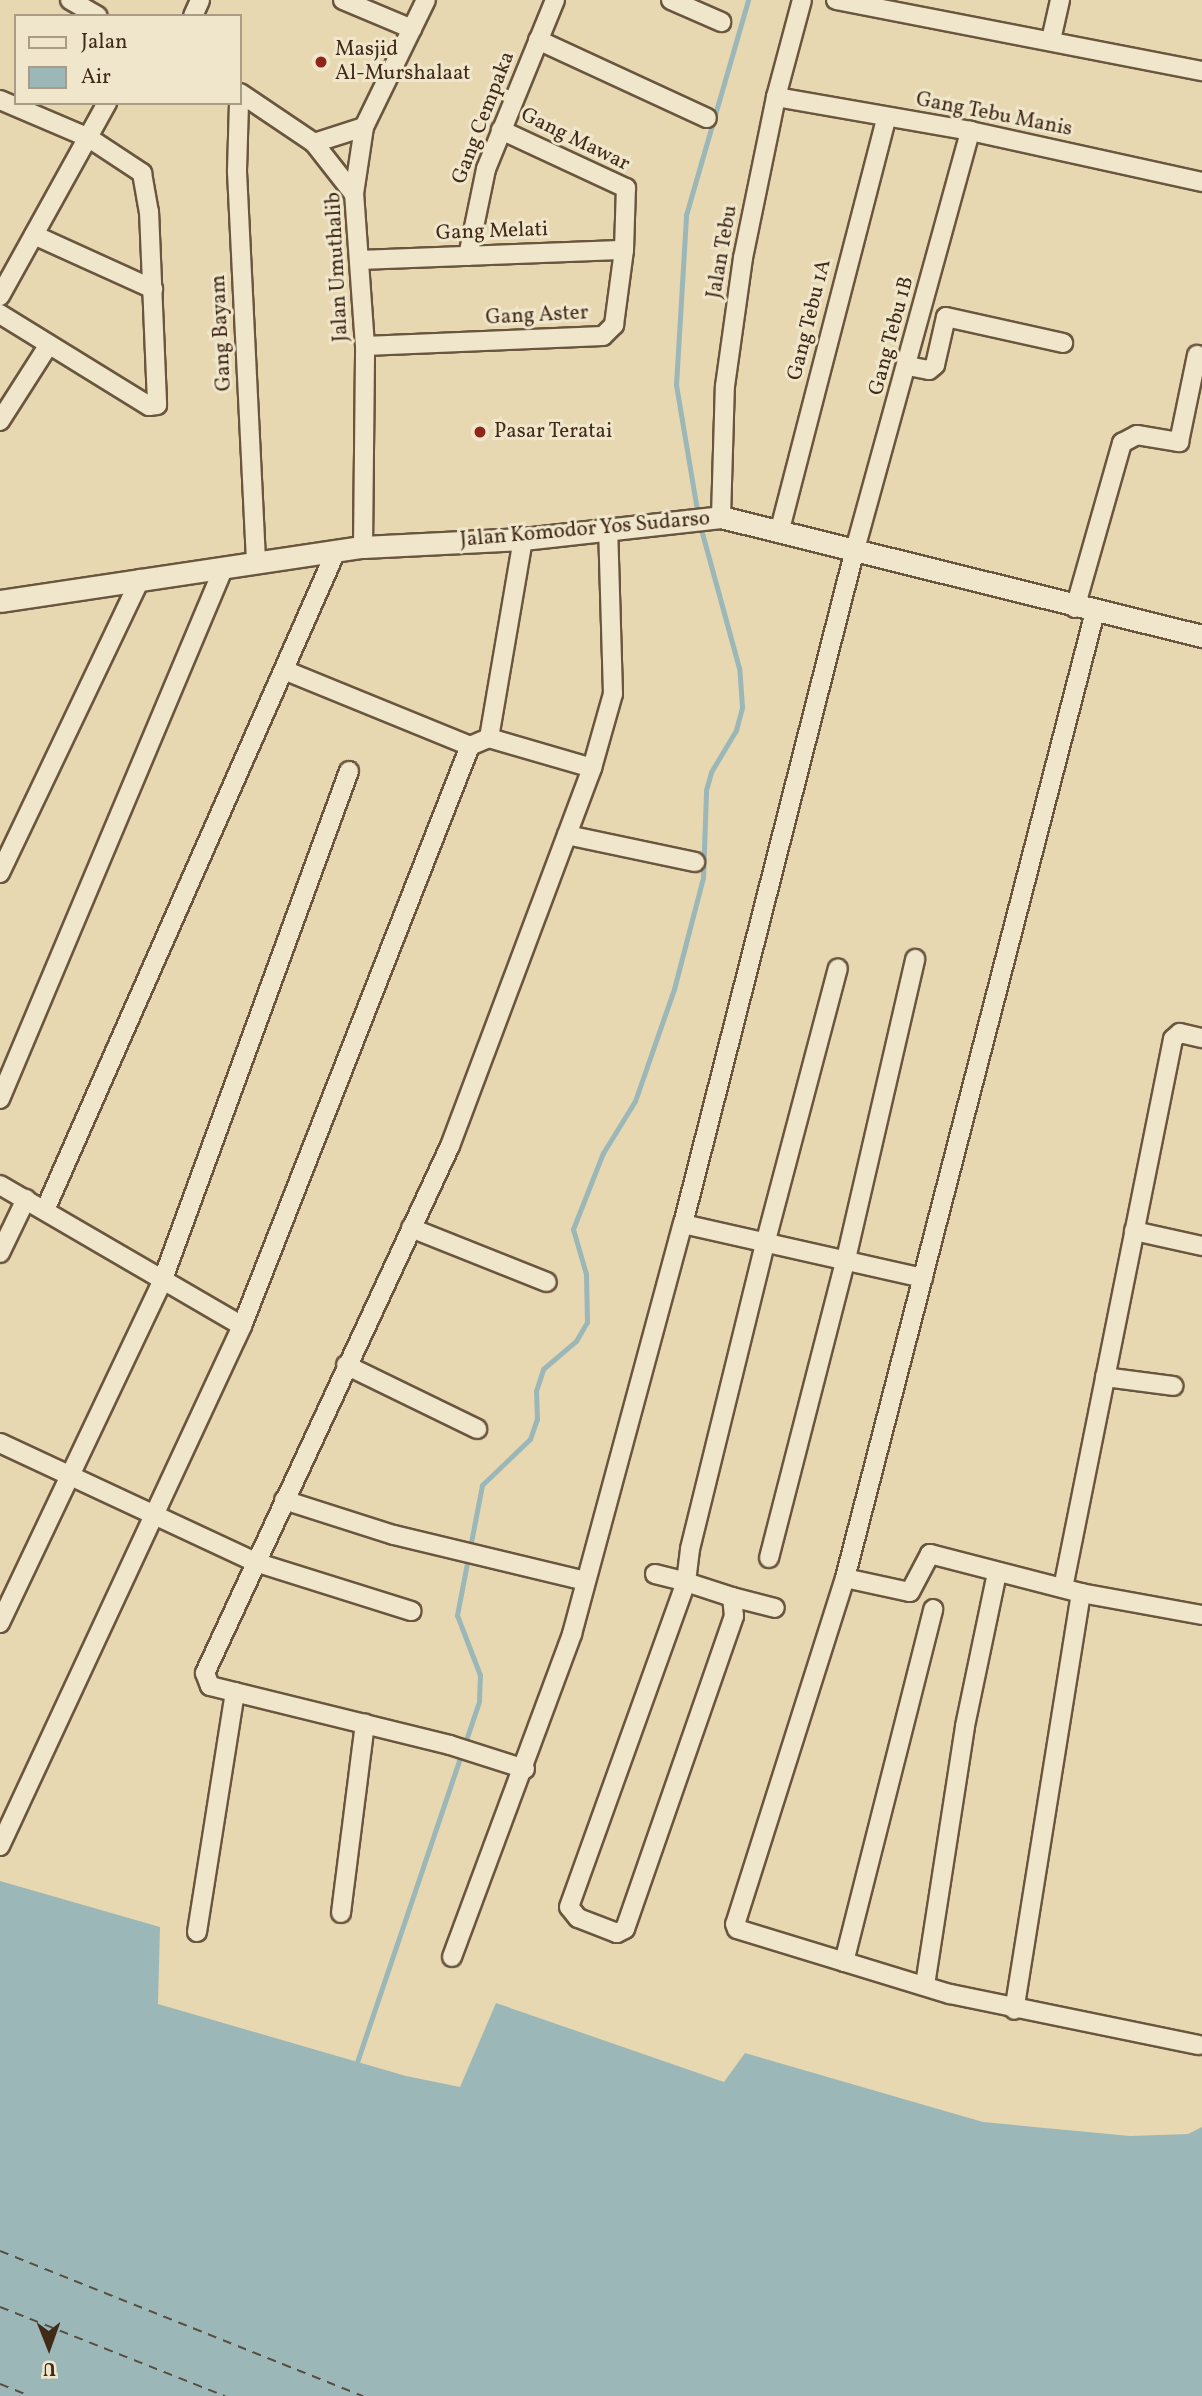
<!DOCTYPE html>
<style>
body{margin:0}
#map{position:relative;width:1202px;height:2396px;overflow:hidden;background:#e7d8b1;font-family:Vollkorn,serif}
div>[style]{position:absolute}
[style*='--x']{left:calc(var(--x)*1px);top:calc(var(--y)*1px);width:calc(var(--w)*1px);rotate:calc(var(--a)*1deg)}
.water>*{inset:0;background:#9cb7b8}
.stream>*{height:5px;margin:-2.5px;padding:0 2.5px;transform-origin:2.5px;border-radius:2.5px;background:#9cb7b8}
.ferry>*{height:2px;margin-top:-1px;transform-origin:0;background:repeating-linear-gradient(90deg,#584d40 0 9px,transparent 0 16px)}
.roads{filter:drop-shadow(2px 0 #6a563e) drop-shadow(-2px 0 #6a563e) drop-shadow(0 2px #6a563e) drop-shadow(0 -2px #6a563e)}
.minor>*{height:18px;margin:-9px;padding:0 9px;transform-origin:9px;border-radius:9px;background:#efe6cc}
.tertiary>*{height:21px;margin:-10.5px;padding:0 10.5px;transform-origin:10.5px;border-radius:10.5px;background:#efe6cc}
.dots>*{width:19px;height:19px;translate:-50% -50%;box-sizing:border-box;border:4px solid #efe6cc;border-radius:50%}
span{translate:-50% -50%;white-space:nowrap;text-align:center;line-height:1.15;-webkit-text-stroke:6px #efe6cc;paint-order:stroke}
.poi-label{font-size:21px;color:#412a18}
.left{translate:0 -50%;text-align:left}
.street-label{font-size:21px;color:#412a18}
.legend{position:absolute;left:14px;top:14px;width:228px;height:91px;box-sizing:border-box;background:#efe6cc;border:2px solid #a99b84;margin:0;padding:9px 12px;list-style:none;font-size:21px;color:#412a18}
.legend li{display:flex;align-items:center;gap:14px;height:35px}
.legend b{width:35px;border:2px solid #a99b84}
.north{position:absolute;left:14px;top:2312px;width:70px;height:70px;-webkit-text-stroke:5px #efe6cc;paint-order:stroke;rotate:179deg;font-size:19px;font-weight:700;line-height:28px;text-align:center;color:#412a18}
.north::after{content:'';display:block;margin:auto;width:24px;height:32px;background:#412a18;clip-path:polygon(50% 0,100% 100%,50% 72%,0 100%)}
</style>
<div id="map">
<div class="water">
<i style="clip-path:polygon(0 1881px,160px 1927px,158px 2004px,406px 2076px,460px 2087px,496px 2003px,724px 2082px,745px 2053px,983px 2122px,1130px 2136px,1188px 2134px,1202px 2127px,1202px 2396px,0 2396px)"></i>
</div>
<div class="stream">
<i style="--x:698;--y:516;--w:133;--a:-99.5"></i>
<i style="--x:676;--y:385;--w:170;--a:-86.6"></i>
<i style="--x:686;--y:215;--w:224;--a:-73.9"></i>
<i style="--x:356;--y:2065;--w:384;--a:-71.3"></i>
<i style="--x:479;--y:1701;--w:26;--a:-88"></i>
<i style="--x:480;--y:1675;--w:64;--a:-111"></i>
<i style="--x:457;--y:1615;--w:132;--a:-79.1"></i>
<i style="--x:482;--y:1485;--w:66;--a:-43.8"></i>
<i style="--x:530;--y:1439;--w:21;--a:-71"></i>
<i style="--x:537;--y:1419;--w:28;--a:-92"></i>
<i style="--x:536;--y:1391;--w:23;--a:-72"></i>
<i style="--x:543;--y:1369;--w:43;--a:-40.3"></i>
<i style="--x:576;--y:1341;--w:22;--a:-60"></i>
<i style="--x:587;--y:1322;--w:48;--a:-91.2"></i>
<i style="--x:586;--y:1274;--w:47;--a:-106.1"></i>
<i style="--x:573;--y:1229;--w:82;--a:-68.5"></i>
<i style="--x:603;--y:1153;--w:61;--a:-58.4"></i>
<i style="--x:635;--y:1101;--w:119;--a:-70.8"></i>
<i style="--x:674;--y:989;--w:115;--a:-75.4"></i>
<i style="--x:703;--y:878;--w:88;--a:-88"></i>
<i style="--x:706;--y:790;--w:19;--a:-74"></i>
<i style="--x:711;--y:772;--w:49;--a:-59.2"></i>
<i style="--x:736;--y:730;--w:24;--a:-75"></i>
<i style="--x:742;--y:707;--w:39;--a:-94"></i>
<i style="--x:739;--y:668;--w:148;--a:-105.3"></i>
</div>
<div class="ferry">
<i style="--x:0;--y:2251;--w:391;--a:21.8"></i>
<i style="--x:0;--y:2307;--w:242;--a:21.6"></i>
<i style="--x:0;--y:2384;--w:32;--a:22"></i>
</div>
<div class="roads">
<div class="minor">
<i style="--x:70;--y:0;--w:32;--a:30"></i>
<i style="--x:343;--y:0;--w:75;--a:22.8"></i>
<i style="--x:671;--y:0;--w:55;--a:23.7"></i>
<i style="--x:836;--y:0;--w:373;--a:11"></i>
<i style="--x:193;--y:16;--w:17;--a:-66"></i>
<i style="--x:538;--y:40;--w:186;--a:24.8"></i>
<i style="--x:1051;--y:40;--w:41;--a:-77.3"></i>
<i style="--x:240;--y:93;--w:89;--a:34"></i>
<i style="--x:314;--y:143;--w:65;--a:51.9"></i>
<i style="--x:776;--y:97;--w:197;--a:9.9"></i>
<i style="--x:970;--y:131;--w:238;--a:12.4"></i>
<i style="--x:0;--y:100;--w:97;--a:23.1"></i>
<i style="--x:89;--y:138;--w:64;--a:33.4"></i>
<i style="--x:142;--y:173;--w:39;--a:80"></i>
<i style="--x:149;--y:211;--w:194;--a:87.6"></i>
<i style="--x:157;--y:405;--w:8;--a:173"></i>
<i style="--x:149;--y:406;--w:175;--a:-148.3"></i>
<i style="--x:239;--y:103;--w:69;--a:91.7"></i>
<i style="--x:237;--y:172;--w:389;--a:87.2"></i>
<i style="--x:314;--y:143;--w:52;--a:-17.7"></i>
<i style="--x:34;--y:235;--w:131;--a:24.4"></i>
<i style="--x:468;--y:256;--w:89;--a:-78.3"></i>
<i style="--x:486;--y:169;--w:183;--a:-67.8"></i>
<i style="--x:362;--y:260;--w:262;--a:-2.2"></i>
<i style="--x:0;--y:296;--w:221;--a:-61"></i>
<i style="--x:365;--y:346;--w:238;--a:-2.4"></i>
<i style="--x:603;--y:336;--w:16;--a:-45"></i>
<i style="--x:614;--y:325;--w:76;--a:-82.4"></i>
<i style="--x:624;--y:250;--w:62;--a:-88.2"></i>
<i style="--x:626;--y:188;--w:138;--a:-155.1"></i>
<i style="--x:908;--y:366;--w:21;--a:11"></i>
<i style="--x:929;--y:370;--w:8;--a:-40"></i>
<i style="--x:935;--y:365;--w:49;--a:-77.1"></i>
<i style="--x:946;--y:317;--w:120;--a:12.5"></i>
<i style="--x:0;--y:421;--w:89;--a:-57.4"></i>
<i style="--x:721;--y:517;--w:131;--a:-88.3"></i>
<i style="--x:725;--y:386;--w:129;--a:-82"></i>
<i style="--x:743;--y:258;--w:164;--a:-78.4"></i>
<i style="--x:776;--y:97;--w:100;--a:-75"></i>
<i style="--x:779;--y:533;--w:428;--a:-75.5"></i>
<i style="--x:363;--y:547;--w:201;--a:-89.4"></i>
<i style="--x:365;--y:346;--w:152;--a:-94.1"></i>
<i style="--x:354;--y:194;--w:68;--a:-81.5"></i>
<i style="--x:364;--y:127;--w:141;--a:-64"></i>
<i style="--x:1075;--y:608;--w:172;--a:-74.1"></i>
<i style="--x:1122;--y:443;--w:17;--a:-28"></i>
<i style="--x:1137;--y:435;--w:43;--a:9.5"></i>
<i style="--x:1179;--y:442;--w:89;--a:-78.3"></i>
<i style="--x:1095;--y:612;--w:998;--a:104.51"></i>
<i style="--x:845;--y:1578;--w:363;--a:107.6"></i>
<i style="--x:735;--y:1924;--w:5;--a:68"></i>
<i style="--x:737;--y:1929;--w:223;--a:17"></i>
<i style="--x:950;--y:1994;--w:254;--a:11.6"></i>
<i style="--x:284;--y:670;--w:201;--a:22.2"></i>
<i style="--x:489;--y:738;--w:107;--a:16.2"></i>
<i style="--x:567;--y:835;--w:131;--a:11.9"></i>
<i style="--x:0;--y:873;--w:326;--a:-64.5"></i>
<i style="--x:0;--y:1099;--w:577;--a:-67.17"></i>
<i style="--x:0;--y:1185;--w:280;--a:30.2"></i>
<i style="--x:45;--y:1210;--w:720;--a:-66.17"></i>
<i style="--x:683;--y:1224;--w:692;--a:-75.7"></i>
<i style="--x:854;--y:553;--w:438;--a:-74.6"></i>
<i style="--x:411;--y:1228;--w:146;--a:21.7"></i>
<i style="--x:1134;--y:1231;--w:70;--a:12.4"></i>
<i style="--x:0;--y:1253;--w:60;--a:-64.3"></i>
<i style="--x:346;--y:1365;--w:146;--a:26"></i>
<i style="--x:1105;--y:1377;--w:69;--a:7.5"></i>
<i style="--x:0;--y:1443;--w:281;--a:25"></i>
<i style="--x:255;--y:1562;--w:164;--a:17.4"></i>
<i style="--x:284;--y:1500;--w:115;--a:17.7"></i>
<i style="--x:394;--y:1535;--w:197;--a:13.5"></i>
<i style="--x:769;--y:1558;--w:309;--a:-75.6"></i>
<i style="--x:846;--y:1259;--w:308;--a:-77"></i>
<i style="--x:655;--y:1574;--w:32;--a:14"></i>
<i style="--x:686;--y:1582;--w:48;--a:18.1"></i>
<i style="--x:732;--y:1597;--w:19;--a:84"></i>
<i style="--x:734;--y:1616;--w:331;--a:109.2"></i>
<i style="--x:625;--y:1929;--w:9;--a:153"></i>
<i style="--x:617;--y:1933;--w:42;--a:-159"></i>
<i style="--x:578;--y:1918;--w:14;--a:-129"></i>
<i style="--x:569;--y:1907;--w:345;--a:-70.2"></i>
<i style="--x:686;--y:1582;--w:33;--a:-83"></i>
<i style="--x:690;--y:1549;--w:314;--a:-76.2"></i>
<i style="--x:765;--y:1244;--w:285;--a:-75.2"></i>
<i style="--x:845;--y:1578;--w:66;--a:12.2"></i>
<i style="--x:910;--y:1592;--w:43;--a:-62.2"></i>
<i style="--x:930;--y:1554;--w:156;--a:14.5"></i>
<i style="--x:1081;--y:1593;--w:422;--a:99.1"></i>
<i style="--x:1063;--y:1588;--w:560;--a:-78.67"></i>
<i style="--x:1173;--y:1039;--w:9;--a:-41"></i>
<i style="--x:1180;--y:1033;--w:23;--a:13"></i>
<i style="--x:1081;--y:1593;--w:123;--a:10.3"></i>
<i style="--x:732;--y:1597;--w:44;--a:14.3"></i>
<i style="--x:0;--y:1623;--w:381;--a:-64.6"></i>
<i style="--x:163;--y:1279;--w:541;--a:-69.89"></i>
<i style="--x:525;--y:1769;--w:79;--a:-162.3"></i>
<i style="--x:450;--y:1745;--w:247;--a:-166.2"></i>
<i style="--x:210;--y:1686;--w:14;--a:-111"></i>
<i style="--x:205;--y:1673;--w:581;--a:-65.07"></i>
<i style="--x:450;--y:1146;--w:404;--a:-69.4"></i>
<i style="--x:592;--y:768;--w:77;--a:-74.2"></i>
<i style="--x:613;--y:694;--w:165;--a:-91.7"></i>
<i style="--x:0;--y:1846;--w:574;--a:-65.04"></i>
<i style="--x:242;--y:1326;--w:623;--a:-68.54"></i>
<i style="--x:470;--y:746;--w:21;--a:-23"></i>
<i style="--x:489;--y:738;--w:202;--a:-80.3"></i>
<i style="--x:341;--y:1913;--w:191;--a:-82.8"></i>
<i style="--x:197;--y:1932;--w:243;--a:-81"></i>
<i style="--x:452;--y:1957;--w:345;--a:-69.6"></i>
<i style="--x:572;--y:1634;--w:425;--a:-74.9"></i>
<i style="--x:683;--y:1224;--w:246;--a:12.7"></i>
<i style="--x:844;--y:1962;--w:364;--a:-75.8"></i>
<i style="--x:925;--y:1985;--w:262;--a:-81.2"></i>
<i style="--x:965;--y:1726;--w:156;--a:-78.2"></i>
</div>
<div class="tertiary">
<i style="--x:0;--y:601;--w:367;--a:-8.5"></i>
<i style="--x:363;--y:547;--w:160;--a:-2.9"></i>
<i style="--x:523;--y:539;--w:199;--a:-6.3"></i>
<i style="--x:721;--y:517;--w:496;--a:13.9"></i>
</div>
</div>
<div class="dots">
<i style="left:321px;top:62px;background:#8f2418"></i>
<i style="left:480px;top:432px;background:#8f2418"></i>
</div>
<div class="poi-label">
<span class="left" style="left:335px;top:62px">Masjid<br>Al-Murshalaat</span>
<span class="left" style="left:494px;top:432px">Pasar Teratai</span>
</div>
<div class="street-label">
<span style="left:994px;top:115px;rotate:11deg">Gang Tebu Manis</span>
<span style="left:484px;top:118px;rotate:-69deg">Gang Cempaka</span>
<span style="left:575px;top:140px;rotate:26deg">Gang Mawar</span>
<span style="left:492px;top:232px;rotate:-2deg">Gang Melati</span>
<span style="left:723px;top:252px;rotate:-80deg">Jalan Tebu</span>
<span style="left:338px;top:267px;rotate:-93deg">Jalan Umuthalib</span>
<span style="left:537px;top:316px;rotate:-3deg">Gang Aster</span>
<span style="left:810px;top:320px;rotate:-76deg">Gang Tebu 1A</span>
<span style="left:222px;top:333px;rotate:-93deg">Gang Bayam</span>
<span style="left:892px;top:336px;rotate:-75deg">Gang Tebu 1B</span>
<span style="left:585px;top:530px;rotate:-5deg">Jalan Komodor Yos Sudarso</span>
</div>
<ul class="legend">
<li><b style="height:9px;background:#efe6cc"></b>Jalan</li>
<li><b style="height:19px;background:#9cb7b8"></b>Air</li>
</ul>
<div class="north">U</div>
</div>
